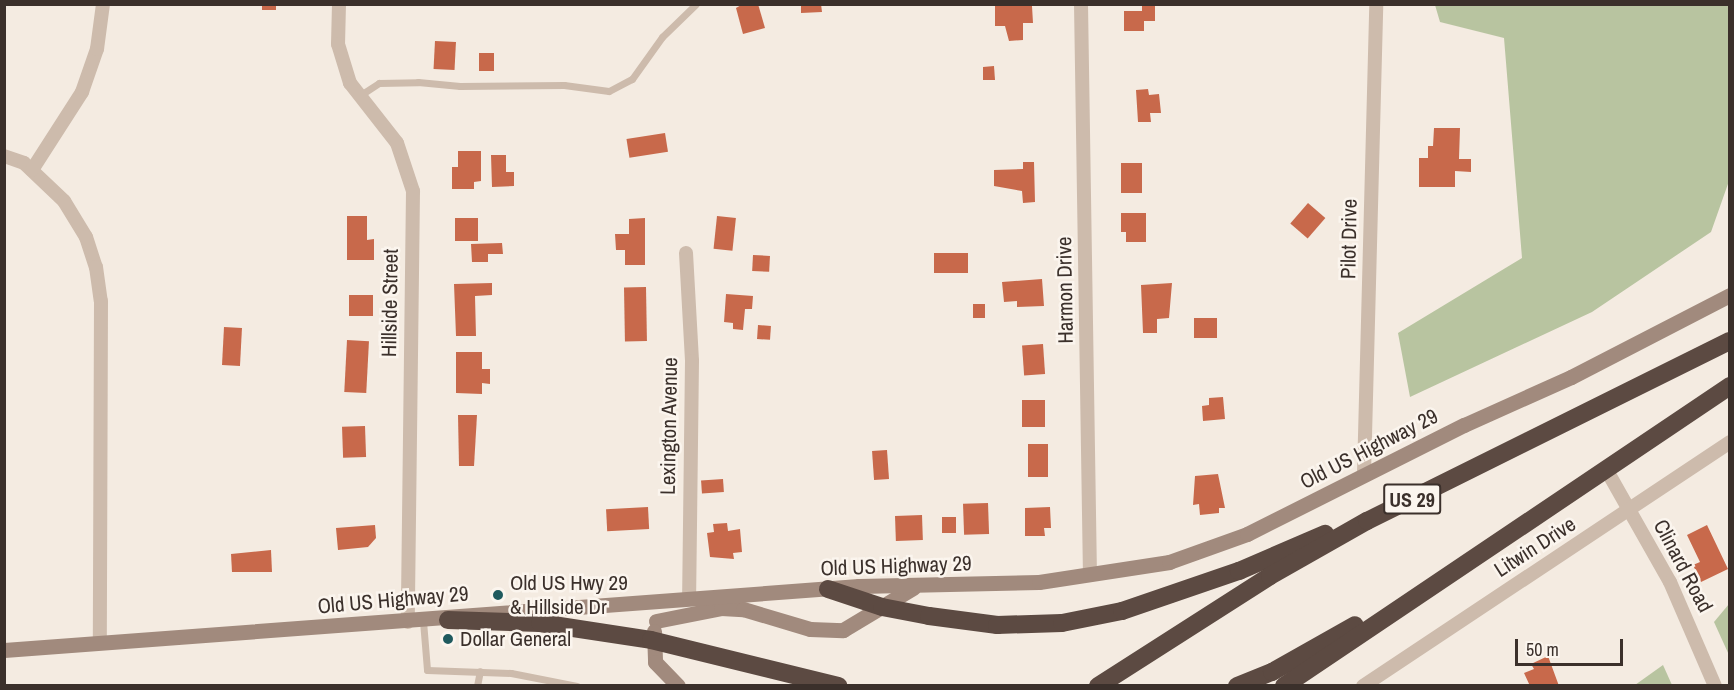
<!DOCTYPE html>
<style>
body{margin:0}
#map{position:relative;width:1734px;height:690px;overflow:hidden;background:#f4ebe1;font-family:"Archivo Narrow",sans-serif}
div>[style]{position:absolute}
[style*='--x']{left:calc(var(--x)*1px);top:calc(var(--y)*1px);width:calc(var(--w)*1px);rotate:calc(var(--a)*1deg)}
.green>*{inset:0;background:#b8c4a0}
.building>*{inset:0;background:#c8694b;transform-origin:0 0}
.lane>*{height:7px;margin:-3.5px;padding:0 3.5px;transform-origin:3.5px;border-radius:3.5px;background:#cdbbac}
.street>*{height:14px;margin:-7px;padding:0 7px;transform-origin:7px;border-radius:7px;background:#cdbbac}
.secondary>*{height:15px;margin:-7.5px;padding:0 7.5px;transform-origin:7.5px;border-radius:7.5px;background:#a18a7d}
.highway>*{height:18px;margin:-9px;padding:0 9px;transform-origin:9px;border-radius:9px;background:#5c4a42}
.dots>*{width:16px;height:16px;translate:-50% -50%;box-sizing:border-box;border:3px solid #fbf5ee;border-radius:50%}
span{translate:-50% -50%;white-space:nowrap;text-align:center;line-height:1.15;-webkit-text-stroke:5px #fbf5ee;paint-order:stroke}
.shield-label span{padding:2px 4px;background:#fbf5ee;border:2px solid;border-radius:4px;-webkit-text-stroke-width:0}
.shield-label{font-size:20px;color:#3b302b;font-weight:700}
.street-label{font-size:21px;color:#3b302b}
.poi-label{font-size:21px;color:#3b302b}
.left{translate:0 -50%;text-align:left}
.frame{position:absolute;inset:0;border:6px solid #3b302b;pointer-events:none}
.scale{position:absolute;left:1515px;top:639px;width:108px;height:27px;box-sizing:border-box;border:3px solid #3b302b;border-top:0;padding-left:8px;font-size:18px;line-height:21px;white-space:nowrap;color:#3b302b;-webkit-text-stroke:4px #fbf5ee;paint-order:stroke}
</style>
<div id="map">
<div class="green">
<i style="clip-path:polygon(1435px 5px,1729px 5px,1729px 181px,1711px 232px,1592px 312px,1410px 397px,1398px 333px,1522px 258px,1504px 38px,1440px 22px)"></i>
<i style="clip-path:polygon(1729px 604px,1730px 654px,1729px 655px,1714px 622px)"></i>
<i style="clip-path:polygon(1663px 665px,1672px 685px,1635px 685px)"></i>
</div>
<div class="building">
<i style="left:262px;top:4px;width:14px;height:6px"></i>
<i style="clip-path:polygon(743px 4px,758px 4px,765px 28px,743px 34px,736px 8px)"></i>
<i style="clip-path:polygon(801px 4px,821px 4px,822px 12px,801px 13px)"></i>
<i style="clip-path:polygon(1142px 4px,1155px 4px,1155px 21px,1144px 21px,1144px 31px,1124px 31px,1124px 11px,1142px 11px)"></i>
<i style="clip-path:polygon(995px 6px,1032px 6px,1033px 23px,1023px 23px,1023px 40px,1009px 41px,1005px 26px,995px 26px)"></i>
<i style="left:435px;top:41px;width:21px;height:28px;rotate:3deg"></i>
<i style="left:479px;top:53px;width:15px;height:18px"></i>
<i style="clip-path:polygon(994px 66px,995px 80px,983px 80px,983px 67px)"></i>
<i style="clip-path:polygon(1148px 89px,1149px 95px,1159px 94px,1161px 113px,1150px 113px,1151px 122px,1138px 122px,1136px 90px)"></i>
<i style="clip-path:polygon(1434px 128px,1460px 128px,1459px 159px,1471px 159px,1471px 172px,1455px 171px,1455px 187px,1419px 187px,1419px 158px,1428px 158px,1428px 146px,1433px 146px)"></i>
<i style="left:665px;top:133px;width:19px;height:39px;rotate:81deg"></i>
<i style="clip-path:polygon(458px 151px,481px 151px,481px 181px,474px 182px,474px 189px,452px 189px,452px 167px,458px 167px)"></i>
<i style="clip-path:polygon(491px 155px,506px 155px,506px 172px,514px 172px,514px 186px,492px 187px)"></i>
<i style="clip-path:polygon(1023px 162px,1034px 162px,1035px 202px,1023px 203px,1022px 191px,994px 186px,994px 170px,1023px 169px)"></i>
<i style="left:1121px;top:163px;width:21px;height:30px"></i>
<i style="left:1308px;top:203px;width:23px;height:27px;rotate:41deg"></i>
<i style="clip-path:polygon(1121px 213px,1146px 213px,1146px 242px,1126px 242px,1126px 232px,1121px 232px)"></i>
<i style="clip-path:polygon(347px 216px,367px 216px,367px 240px,374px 239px,374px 260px,347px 260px)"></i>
<i style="left:717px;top:216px;width:19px;height:33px;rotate:6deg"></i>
<i style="left:455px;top:218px;width:23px;height:23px"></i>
<i style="clip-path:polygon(645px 218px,645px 265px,625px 265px,625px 250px,616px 250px,615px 234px,629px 234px,629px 219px)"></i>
<i style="clip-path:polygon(502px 243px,503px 254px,488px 254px,488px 262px,472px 262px,471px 244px)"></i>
<i style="left:968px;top:253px;width:20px;height:34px;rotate:90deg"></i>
<i style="left:753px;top:255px;width:17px;height:16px;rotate:3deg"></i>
<i style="clip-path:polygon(1042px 279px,1044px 306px,1017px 307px,1017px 301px,1004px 302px,1002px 282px)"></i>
<i style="clip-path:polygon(492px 283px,492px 295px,475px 296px,476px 336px,456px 336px,454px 284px)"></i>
<i style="clip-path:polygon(1172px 283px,1169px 318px,1157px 319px,1157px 333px,1143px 333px,1141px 285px)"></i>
<i style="left:646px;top:287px;width:54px;height:22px;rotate:89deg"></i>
<i style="clip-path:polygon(726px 294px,753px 296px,752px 309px,745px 309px,743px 330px,733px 329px,733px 323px,724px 322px)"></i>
<i style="left:373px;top:295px;width:21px;height:24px;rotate:90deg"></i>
<i style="left:973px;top:304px;width:12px;height:14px"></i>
<i style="left:1194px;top:318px;width:23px;height:20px"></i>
<i style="left:758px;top:325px;width:13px;height:14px;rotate:4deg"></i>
<i style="left:224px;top:327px;width:18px;height:38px;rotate:3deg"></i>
<i style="left:347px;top:340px;width:22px;height:52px;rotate:3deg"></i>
<i style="left:1043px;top:344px;width:30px;height:21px;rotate:86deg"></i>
<i style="clip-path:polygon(456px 352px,482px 352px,482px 369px,490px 369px,490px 384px,482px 383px,482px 394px,456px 393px)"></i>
<i style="clip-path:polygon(1223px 397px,1225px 419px,1203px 421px,1202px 406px,1209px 405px,1209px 398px)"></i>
<i style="left:1045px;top:400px;width:27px;height:23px;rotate:90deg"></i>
<i style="clip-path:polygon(458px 415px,477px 415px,474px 466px,459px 466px)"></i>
<i style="left:365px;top:426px;width:31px;height:23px;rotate:88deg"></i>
<i style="left:1028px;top:444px;width:20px;height:33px"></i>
<i style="left:887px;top:450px;width:29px;height:15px;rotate:86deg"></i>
<i style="clip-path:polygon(1218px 474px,1225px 508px,1219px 508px,1219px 513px,1200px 515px,1199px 504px,1193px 505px,1195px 476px)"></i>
<i style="left:723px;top:479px;width:13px;height:22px;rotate:86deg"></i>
<i style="left:988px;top:503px;width:31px;height:25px;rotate:88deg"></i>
<i style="left:648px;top:507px;width:22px;height:42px;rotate:87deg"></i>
<i style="clip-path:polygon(1050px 507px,1051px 528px,1044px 528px,1045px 536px,1025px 536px,1025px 508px)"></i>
<i style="left:922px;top:515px;width:25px;height:27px;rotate:88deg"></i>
<i style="left:942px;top:517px;width:14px;height:16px"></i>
<i style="clip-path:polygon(727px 523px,728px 531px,740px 529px,742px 552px,733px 553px,734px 559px,710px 557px,707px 533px,714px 532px,713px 524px)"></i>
<i style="clip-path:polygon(375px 525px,376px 538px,368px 547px,338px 550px,336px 528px)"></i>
<i style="clip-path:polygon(1707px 525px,1728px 569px,1701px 582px,1693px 565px,1700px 562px,1687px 535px)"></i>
<i style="clip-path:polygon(271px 550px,272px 572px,232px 572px,231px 554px)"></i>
<i style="clip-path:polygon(1548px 656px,1559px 686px,1530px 686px,1524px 673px,1534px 669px,1531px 664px)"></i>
</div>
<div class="lane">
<i style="--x:359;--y:96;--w:24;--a:-33"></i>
<i style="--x:379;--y:83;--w:39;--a:-1"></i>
<i style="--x:418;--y:82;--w:42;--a:5.4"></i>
<i style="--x:460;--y:86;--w:104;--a:-0.6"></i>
<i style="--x:564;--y:85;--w:45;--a:7.6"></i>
<i style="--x:609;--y:91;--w:26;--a:-28"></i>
<i style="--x:632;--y:79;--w:52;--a:-54.5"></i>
<i style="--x:662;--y:37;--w:47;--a:-44.1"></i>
<i style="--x:423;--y:621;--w:49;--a:85.3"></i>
<i style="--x:427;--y:670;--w:84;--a:2"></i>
<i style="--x:511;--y:673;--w:67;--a:11.1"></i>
<i style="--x:477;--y:686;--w:15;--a:-79"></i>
</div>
<div class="street">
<i style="--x:339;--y:4;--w:40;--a:91.4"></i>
<i style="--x:338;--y:44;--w:41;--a:72.9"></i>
<i style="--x:350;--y:83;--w:76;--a:51.9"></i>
<i style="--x:397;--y:143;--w:51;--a:71.6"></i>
<i style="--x:413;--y:191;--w:431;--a:90.7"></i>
<i style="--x:1081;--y:4;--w:571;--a:89.1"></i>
<i style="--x:4;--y:156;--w:21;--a:19"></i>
<i style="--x:24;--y:163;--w:55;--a:43.5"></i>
<i style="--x:64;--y:201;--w:42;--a:58.6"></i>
<i style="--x:86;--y:237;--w:32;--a:72"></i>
<i style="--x:96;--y:267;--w:34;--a:82"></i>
<i style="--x:101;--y:301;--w:342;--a:90.2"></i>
<i style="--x:32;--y:170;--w:93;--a:-57.3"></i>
<i style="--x:82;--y:92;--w:46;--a:-70.8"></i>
<i style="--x:97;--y:49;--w:45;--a:-82.4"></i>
<i style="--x:686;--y:253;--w:108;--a:86.8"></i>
<i style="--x:692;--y:361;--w:238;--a:90.7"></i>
<i style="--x:1606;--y:469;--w:130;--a:60.5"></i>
<i style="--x:1670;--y:582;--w:113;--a:66.6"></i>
<i style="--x:1364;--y:474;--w:470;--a:-88.5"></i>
<i style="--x:1363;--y:686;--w:441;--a:-33.6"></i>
</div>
<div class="secondary">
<i style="--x:656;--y:621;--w:66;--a:-11.3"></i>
<i style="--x:721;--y:608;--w:22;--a:3"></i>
<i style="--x:743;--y:609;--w:70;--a:16.6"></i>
<i style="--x:810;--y:629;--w:33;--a:2"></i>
<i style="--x:843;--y:630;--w:82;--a:-31"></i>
<i style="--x:654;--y:631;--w:31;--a:88"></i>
<i style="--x:655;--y:662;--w:33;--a:46"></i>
<i style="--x:4;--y:650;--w:857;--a:-4.28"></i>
<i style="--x:859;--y:586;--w:180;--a:-1.3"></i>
<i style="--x:1039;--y:582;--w:132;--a:-8.7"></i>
<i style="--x:1169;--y:562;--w:83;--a:-19.7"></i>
<i style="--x:1247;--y:534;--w:243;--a:-26.7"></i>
<i style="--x:1464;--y:425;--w:117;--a:-24.2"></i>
<i style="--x:1571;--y:377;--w:179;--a:-27.3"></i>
</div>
<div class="highway">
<i style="--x:828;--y:589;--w:57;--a:18.4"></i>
<i style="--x:882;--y:607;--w:48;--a:10.8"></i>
<i style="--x:929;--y:616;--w:69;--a:7.5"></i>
<i style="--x:997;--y:625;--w:65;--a:-1.8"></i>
<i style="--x:1062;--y:623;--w:61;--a:-11.3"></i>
<i style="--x:1122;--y:611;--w:124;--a:-18.9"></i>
<i style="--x:1239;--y:571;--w:94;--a:-23.3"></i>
<i style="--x:448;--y:620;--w:92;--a:1.9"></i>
<i style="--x:540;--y:623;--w:112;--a:8.7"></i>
<i style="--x:651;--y:640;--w:193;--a:13.8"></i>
<i style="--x:1098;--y:686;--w:204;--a:-32.6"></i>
<i style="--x:1270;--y:576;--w:112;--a:-29.6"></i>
<i style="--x:1367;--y:521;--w:405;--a:-26.4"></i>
<i style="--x:1237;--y:686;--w:38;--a:-22"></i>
<i style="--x:1272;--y:672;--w:95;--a:-29.5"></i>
<i style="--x:1284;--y:686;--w:538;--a:-33.93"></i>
</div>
<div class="dots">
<i style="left:498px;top:595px;background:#1f5a5e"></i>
<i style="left:448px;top:639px;background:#1f5a5e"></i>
</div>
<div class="shield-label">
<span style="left:1412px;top:499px">US 29</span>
</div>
<div class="street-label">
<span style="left:1349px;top:239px;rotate:-89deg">Pilot Drive</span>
<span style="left:1065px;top:290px;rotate:-91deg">Harmon Drive</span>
<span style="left:390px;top:303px;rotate:-89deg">Hillside Street</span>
<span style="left:669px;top:426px;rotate:-89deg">Lexington Avenue</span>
<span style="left:1369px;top:449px;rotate:-27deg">Old US Highway 29</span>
<span style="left:1535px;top:547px;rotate:-33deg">Litwin Drive</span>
<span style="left:896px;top:566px;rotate:-2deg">Old US Highway 29</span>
<span style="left:1683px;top:566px;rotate:62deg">Clinard Road</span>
<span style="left:393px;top:600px;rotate:-5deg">Old US Highway 29</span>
</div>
<div class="poi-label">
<span class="left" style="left:510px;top:595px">Old US Hwy 29<br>&amp; Hillside Dr</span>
<span class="left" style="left:460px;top:639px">Dollar General</span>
</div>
<div class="frame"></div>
<div class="scale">50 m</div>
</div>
